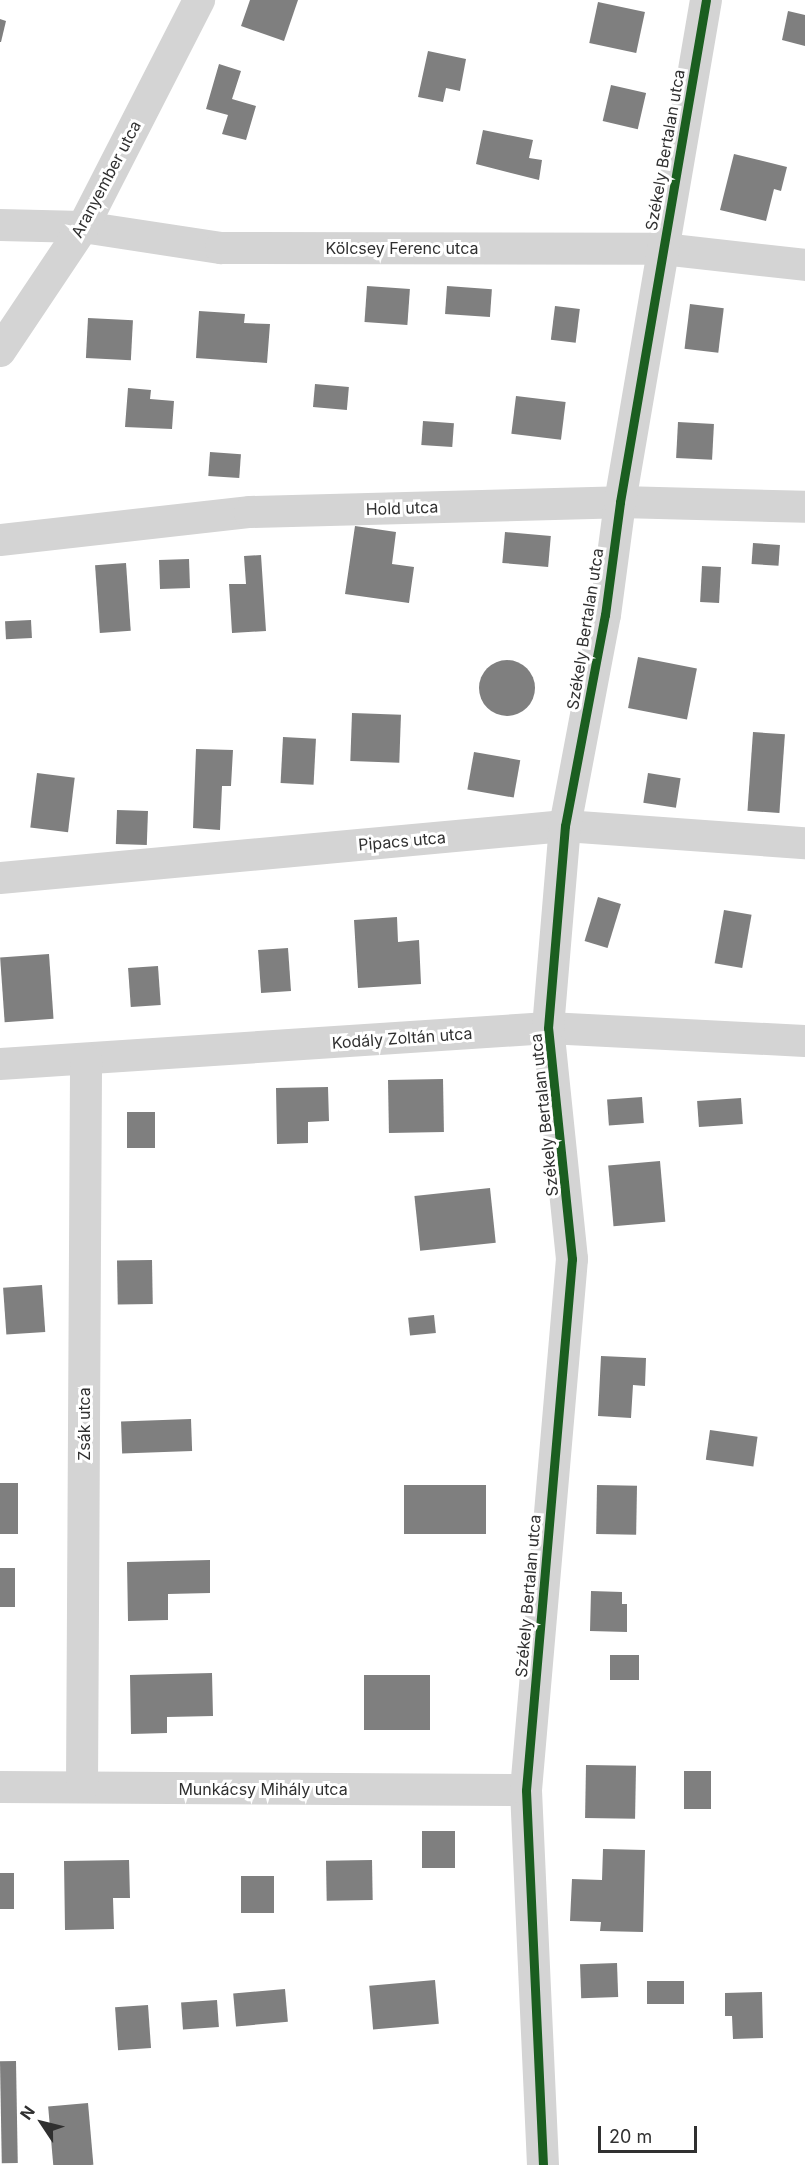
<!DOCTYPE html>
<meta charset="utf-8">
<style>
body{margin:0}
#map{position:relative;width:805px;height:2165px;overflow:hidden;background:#fff;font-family:Inter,sans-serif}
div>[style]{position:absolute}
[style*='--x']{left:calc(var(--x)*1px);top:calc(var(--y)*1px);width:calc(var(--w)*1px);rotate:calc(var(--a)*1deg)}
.building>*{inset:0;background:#7f7f7f;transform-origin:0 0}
.round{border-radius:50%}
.minor>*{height:32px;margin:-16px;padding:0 16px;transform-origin:16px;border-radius:16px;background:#d4d4d4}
.cycleway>*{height:9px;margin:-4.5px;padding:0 4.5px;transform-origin:4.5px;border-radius:4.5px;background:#1b5e20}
span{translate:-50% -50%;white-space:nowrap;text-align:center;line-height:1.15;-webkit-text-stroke:6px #fff;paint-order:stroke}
.street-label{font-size:16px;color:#303030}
.north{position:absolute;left:12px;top:2093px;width:60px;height:60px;-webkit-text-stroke:4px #fff;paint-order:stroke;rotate:305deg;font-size:16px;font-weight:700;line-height:24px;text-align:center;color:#303030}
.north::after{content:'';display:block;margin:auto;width:21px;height:27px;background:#303030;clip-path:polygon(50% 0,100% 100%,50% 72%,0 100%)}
.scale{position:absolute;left:598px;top:2126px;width:99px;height:27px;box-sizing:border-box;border:3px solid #303030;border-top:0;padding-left:8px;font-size:18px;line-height:21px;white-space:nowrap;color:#303030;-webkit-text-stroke:4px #fff;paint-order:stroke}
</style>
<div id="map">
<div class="building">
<i style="clip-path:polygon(250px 0,298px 0,284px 41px,241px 26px)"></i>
<i style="left:598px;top:2px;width:48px;height:42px;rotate:12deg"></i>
<i style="clip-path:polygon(788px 11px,805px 15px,805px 46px,782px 40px)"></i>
<i style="clip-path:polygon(0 19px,6px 21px,1px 42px,0 42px)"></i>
<i style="clip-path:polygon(428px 51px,466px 59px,460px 91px,446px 88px,443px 102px,418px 97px)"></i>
<i style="clip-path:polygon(219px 64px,241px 71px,232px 99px,256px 106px,246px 140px,222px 134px,228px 115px,206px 109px)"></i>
<i style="left:611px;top:85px;width:36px;height:37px;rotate:13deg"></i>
<i style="clip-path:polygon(483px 130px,533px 140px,529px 158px,542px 160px,539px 180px,476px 164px)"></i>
<i style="clip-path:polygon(734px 154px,787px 167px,781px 191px,774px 189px,766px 221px,720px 210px)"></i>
<i style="left:367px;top:286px;width:43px;height:36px;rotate:4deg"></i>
<i style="left:447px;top:286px;width:45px;height:28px;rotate:4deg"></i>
<i style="left:690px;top:304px;width:34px;height:45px;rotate:7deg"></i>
<i style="left:555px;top:306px;width:25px;height:34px;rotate:7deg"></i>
<i style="clip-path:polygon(199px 311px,245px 314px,244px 323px,270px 324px,267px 363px,196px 358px)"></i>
<i style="left:88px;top:318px;width:45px;height:40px;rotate:3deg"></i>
<i style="left:315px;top:384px;width:34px;height:23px;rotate:5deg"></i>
<i style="clip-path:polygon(128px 388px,151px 390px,150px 399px,174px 401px,172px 429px,125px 427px)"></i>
<i style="left:516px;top:396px;width:50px;height:38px;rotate:7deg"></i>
<i style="left:423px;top:421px;width:31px;height:24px;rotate:4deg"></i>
<i style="left:678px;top:422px;width:36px;height:36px;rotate:3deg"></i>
<i style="left:210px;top:452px;width:31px;height:24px;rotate:4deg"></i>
<i style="clip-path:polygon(355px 526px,396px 532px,392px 564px,414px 567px,409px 603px,345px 594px)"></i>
<i style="left:505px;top:532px;width:46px;height:31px;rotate:5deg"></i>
<i style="left:753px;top:543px;width:27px;height:21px;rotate:4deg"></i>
<i style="clip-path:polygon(261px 555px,266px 631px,232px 633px,229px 584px,246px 584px,244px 556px)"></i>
<i style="left:189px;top:559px;width:29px;height:30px;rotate:88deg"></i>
<i style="left:126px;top:563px;width:68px;height:31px;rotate:86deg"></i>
<i style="left:702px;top:566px;width:19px;height:36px;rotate:3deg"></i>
<i style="left:31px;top:620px;width:18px;height:26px;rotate:87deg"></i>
<i style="left:638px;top:657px;width:60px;height:52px;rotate:11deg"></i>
<i class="round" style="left:479px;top:660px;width:56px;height:56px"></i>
<i style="left:352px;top:713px;width:49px;height:48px;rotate:2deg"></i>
<i style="left:753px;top:732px;width:32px;height:79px;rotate:4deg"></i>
<i style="left:283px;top:737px;width:33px;height:46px;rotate:3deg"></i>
<i style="clip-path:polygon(196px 749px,233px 750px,231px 786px,222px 786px,220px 830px,193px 828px)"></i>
<i style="left:474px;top:752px;width:47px;height:38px;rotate:10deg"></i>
<i style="left:37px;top:773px;width:38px;height:55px;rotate:7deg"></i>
<i style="left:648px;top:773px;width:33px;height:30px;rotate:9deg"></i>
<i style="left:117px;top:810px;width:31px;height:34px;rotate:2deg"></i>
<i style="left:598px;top:897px;width:24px;height:46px;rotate:17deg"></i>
<i style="left:724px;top:910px;width:28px;height:54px;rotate:10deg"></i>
<i style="clip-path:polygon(397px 917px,398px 942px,419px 940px,421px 984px,358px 988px,354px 920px)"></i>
<i style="left:288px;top:948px;width:43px;height:30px;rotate:86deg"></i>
<i style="left:49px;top:954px;width:65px;height:49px;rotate:86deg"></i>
<i style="left:158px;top:966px;width:39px;height:30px;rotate:86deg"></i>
<i style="left:443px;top:1079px;width:53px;height:55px;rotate:89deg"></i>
<i style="clip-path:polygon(328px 1087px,329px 1121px,308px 1122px,308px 1143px,277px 1144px,276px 1088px)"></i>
<i style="left:642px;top:1097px;width:26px;height:35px;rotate:86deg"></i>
<i style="left:741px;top:1098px;width:26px;height:44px;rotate:86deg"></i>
<i style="left:127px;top:1112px;width:28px;height:36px"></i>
<i style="left:660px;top:1161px;width:61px;height:52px;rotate:85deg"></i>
<i style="left:490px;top:1188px;width:55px;height:76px;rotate:84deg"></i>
<i style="left:152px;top:1260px;width:44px;height:35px;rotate:89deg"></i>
<i style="left:42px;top:1285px;width:47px;height:39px;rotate:86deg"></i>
<i style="left:434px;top:1315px;width:18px;height:26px;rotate:84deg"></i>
<i style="clip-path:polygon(601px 1356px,646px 1358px,645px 1386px,633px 1385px,631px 1418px,598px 1416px)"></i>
<i style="left:191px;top:1419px;width:32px;height:70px;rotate:88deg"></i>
<i style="left:710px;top:1430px;width:48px;height:30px;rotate:8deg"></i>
<i style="left:0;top:1483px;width:18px;height:51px"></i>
<i style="left:404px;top:1485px;width:82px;height:49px"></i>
<i style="left:597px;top:1485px;width:40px;height:49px;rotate:1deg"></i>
<i style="clip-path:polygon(210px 1560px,210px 1593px,168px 1594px,168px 1620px,128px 1621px,127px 1562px)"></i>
<i style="left:0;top:1568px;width:15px;height:39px"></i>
<i style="clip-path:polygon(591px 1591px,622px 1592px,622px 1604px,627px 1604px,627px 1632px,590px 1631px)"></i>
<i style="left:610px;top:1655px;width:29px;height:25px"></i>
<i style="clip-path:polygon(212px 1673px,213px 1716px,167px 1717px,167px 1733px,131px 1734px,130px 1675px)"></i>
<i style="left:364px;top:1675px;width:66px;height:55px"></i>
<i style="left:586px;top:1765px;width:50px;height:53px;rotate:1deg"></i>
<i style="left:684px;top:1771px;width:27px;height:38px"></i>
<i style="left:455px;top:1831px;width:37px;height:33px;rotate:90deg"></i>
<i style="clip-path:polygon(603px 1849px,645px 1850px,643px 1932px,600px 1931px,601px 1922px,570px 1921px,572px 1879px,602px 1880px)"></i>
<i style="clip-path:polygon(129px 1860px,130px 1898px,113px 1898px,114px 1929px,65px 1930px,64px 1861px)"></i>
<i style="left:372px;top:1860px;width:40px;height:46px;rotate:89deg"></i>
<i style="left:0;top:1873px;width:14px;height:36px"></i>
<i style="left:274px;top:1876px;width:37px;height:33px;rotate:90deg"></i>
<i style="left:617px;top:1963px;width:34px;height:37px;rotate:88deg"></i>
<i style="left:435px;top:1980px;width:44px;height:66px;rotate:85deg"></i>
<i style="left:684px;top:1981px;width:23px;height:37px;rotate:90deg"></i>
<i style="left:285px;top:1989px;width:33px;height:52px;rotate:85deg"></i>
<i style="clip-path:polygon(762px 1992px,763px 2038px,733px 2039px,732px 2016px,725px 2016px,725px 1993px)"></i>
<i style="left:217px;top:2000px;width:27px;height:36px;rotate:86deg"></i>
<i style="left:148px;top:2005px;width:43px;height:33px;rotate:86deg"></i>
<i style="left:16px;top:2061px;width:102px;height:16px;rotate:89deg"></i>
<i style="left:88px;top:2103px;width:62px;height:40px;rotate:85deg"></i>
</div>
<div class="minor">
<i style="--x:0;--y:225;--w:83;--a:1.4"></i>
<i style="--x:83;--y:227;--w:140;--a:8.7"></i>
<i style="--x:221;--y:248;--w:442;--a:0.1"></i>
<i style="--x:663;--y:249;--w:143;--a:6.4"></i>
<i style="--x:0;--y:351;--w:149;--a:-56.2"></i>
<i style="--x:83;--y:227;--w:255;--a:-62.9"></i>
<i style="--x:0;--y:540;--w:252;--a:-6.4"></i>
<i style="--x:250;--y:512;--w:370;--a:-1.5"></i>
<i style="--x:620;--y:502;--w:185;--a:1.5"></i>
<i style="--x:0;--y:878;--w:567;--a:-5.26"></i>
<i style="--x:565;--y:826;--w:241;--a:4.1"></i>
<i style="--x:0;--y:1064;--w:549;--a:-3.76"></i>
<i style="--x:548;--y:1028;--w:257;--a:2.9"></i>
<i style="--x:0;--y:1787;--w:526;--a:0.33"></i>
<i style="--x:82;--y:1787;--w:727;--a:-89.68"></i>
<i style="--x:543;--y:2165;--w:375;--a:-92.6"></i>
<i style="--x:526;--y:1790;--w:533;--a:-85.05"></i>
<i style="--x:572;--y:1259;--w:232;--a:-95.9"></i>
<i style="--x:548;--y:1028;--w:203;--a:-85.2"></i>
<i style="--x:565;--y:826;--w:215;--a:-79.3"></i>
<i style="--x:605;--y:615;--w:114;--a:-82.4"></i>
<i style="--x:620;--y:502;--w:509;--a:-80.28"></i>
</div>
<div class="cycleway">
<i style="--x:543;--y:2165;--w:375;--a:-92.6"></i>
<i style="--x:526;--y:1790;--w:533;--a:-85.05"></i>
<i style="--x:572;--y:1259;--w:232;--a:-95.9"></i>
<i style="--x:548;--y:1028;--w:203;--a:-85.2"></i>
<i style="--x:565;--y:826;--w:215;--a:-79.3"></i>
<i style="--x:605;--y:615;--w:114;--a:-82.4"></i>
<i style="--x:620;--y:502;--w:509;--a:-80.28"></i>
</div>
<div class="street-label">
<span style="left:665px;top:150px;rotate:-80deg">Székely Bertalan utca</span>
<span style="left:106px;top:179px;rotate:-62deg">Aranyember utca</span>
<span style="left:402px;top:248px">Kölcsey Ferenc utca</span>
<span style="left:402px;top:508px;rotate:-2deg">Hold utca</span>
<span style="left:585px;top:629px;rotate:-81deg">Székely Bertalan utca</span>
<span style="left:402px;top:841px;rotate:-5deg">Pipacs utca</span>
<span style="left:402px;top:1038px;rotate:-4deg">Kodály Zoltán utca</span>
<span style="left:544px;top:1115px;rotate:-96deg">Székely Bertalan utca</span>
<span style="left:84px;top:1424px;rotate:-90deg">Zsák utca</span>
<span style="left:528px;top:1596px;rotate:-85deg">Székely Bertalan utca</span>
<span style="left:263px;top:1789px">Munkácsy Mihály utca</span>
</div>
<div class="north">N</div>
<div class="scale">20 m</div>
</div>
